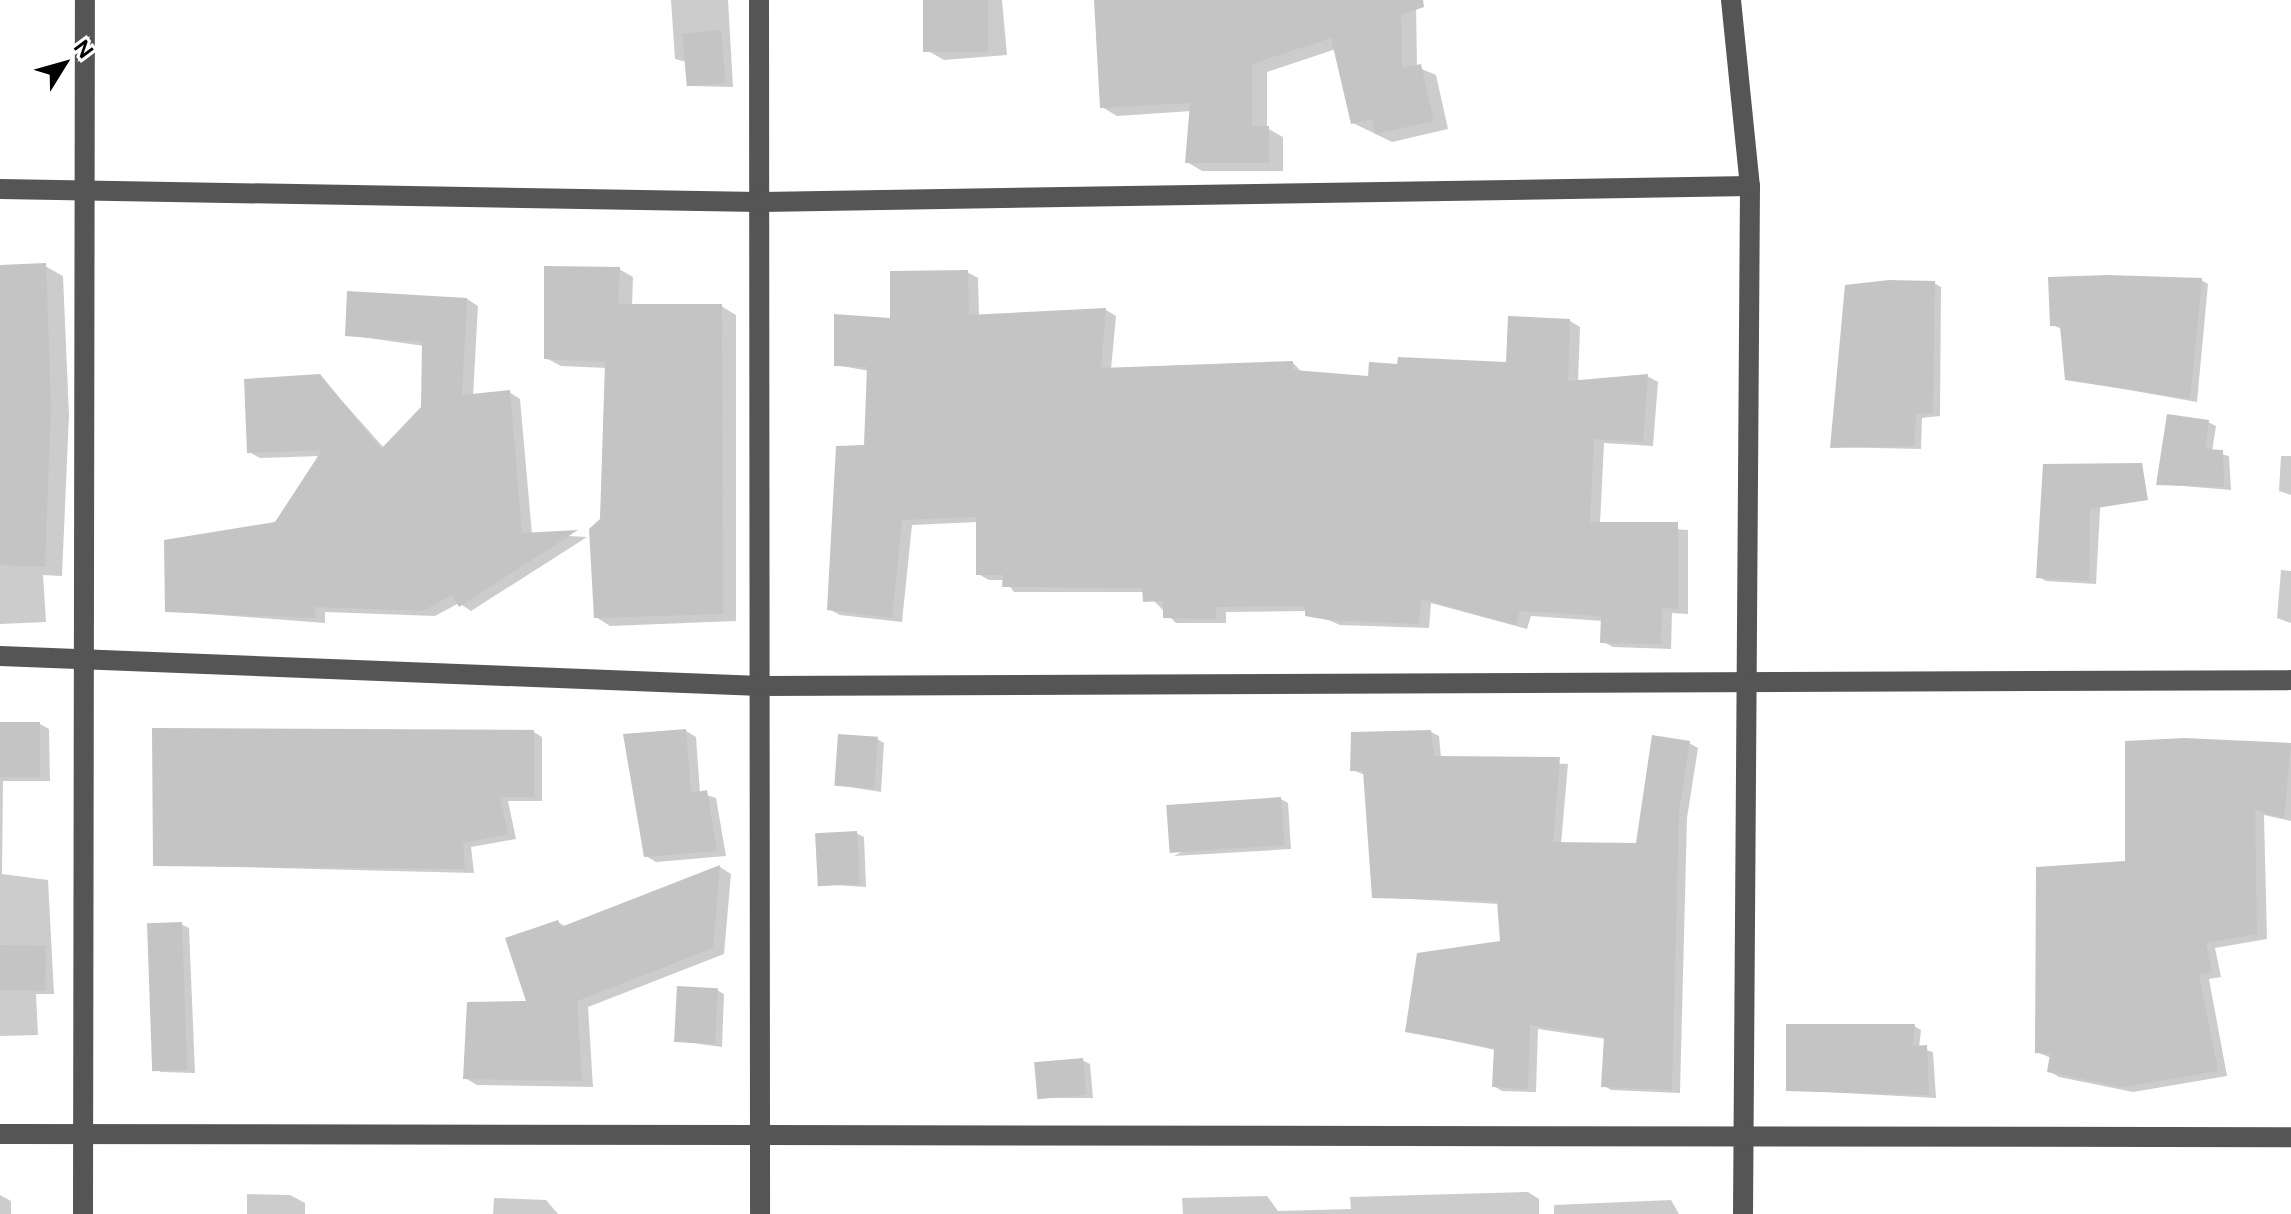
<!DOCTYPE html>
<style>
body{margin:0}
#map{position:relative;width:2291px;height:1214px;overflow:hidden;background:#fff;font-family:"DM Sans",sans-serif}
div>[style]{position:absolute}
[style*='--x']{left:calc(var(--x)*1px);top:calc(var(--y)*1px);width:calc(var(--w)*1px);rotate:calc(var(--a)*1deg)}
.shadow>*{inset:0;background:#0003}
.building>*{inset:0;background:#c4c4c4;transform-origin:0 0}
.minor>*{height:20px;margin:-10px;padding:0 10px;transform-origin:10px;border-radius:10px;background:#555}
span{translate:-50% -50%;white-space:nowrap;text-align:center;line-height:1.15;-webkit-text-stroke:7px #fff;paint-order:stroke}
.north{position:absolute;left:24px;top:24px;width:80px;height:80px;-webkit-text-stroke:6px #fff;paint-order:stroke;rotate:53deg;font-size:22px;font-weight:700;line-height:32px;text-align:center;color:#000}
.north::after{content:'';display:block;margin:auto;width:28px;height:36px;background:#000;clip-path:polygon(50% 0,100% 100%,50% 72%,0 100%)}
</style>
<div id="map">
<div class="shadow">
<i style="clip-path:polygon(671px 0,728px 0,733px 87px,689px 86px,687px 62px,675px 59px)"></i>
<i style="clip-path:polygon(925px 0,1002px 0,1007px 55px,944px 60px,928px 51px)"></i>
<i style="clip-path:polygon(1097px 0,1416px 0,1417px 67px,1436px 75px,1448px 129px,1392px 142px,1353px 123px,1336px 49px,1267px 72px,1267px 128px,1283px 137px,1283px 171px,1202px 171px,1187px 162px,1192px 111px,1117px 116px,1102px 107px)"></i>
<i style="clip-path:polygon(45px 266px,63px 276px,69px 415px,62px 576px,43px 575px,46px 622px,0 624px,0 267px)"></i>
<i style="clip-path:polygon(619px 269px,633px 277px,632px 306px,721px 306px,736px 315px,736px 621px,610px 626px,596px 617px,607px 368px,561px 366px,546px 358px)"></i>
<i style="clip-path:polygon(967px 272px,978px 278px,979px 316px,1106px 310px,1116px 316px,1111px 369px,1293px 363px,1303px 373px,1370px 378px,1508px 364px,1570px 321px,1580px 327px,1578px 382px,1647px 376px,1658px 382px,1653px 446px,1604px 443px,1600px 524px,1688px 530px,1688px 614px,1672px 613px,1671px 649px,1613px 647px,1602px 641px,1603px 621px,1531px 616px,1527px 629px,1431px 603px,1429px 628px,1340px 625px,1307px 611px,1226px 612px,1226px 623px,1176px 623px,1145px 592px,1014px 592px,1005px 580px,989px 580px,978px 574px,978px 522px,912px 525px,902px 622px,840px 615px,829px 609px,866px 447px,869px 371px,836px 365px)"></i>
<i style="clip-path:polygon(2201px 280px,2208px 284px,2197px 402px,2067px 379px,2062px 329px,2052px 325px)"></i>
<i style="clip-path:polygon(1934px 283px,1941px 287px,1940px 416px,1922px 418px,1921px 449px,1833px 447px)"></i>
<i style="clip-path:polygon(467px 299px,478px 306px,473px 396px,509px 392px,520px 399px,532px 534px,587px 537px,471px 611px,459px 603px,435px 616px,325px 612px,325px 623px,167px 611px,277px 524px,321px 456px,260px 458px,249px 452px,320px 376px,384px 448px,423px 408px,424px 346px,347px 335px)"></i>
<i style="clip-path:polygon(2208px 422px,2216px 426px,2212px 452px,2229px 456px,2231px 490px,2159px 484px)"></i>
<i style="clip-path:polygon(2281px 456px,2291px 456px,2291px 495px,2279px 491px)"></i>
<i style="clip-path:polygon(2102px 473px,2096px 584px,2046px 581px,2039px 577px)"></i>
<i style="clip-path:polygon(2281px 570px,2291px 571px,2291px 623px,2277px 618px)"></i>
<i style="clip-path:polygon(40px 724px,49px 729px,50px 781px,3px 781px,2px 874px,48px 880px,54px 994px,36px 994px,38px 1035px,0 1036px,0 725px)"></i>
<i style="clip-path:polygon(686px 731px,696px 737px,700px 793px,716px 798px,726px 856px,656px 862px,646px 856px)"></i>
<i style="clip-path:polygon(534px 732px,542px 737px,542px 801px,508px 801px,516px 839px,471px 847px,474px 873px,155px 865px)"></i>
<i style="clip-path:polygon(1431px 732px,1439px 736px,1441px 758px,1568px 764px,1561px 844px,1637px 845px,1689px 743px,1698px 748px,1687px 818px,1680px 1093px,1611px 1090px,1603px 1085px,1606px 1039px,1538px 1029px,1536px 1092px,1502px 1091px,1494px 1086px,1495px 1050px,1408px 1031px,1502px 943px,1499px 904px,1374px 897px,1365px 775px,1352px 770px)"></i>
<i style="clip-path:polygon(877px 739px,884px 743px,881px 792px,837px 785px)"></i>
<i style="clip-path:polygon(2127px 743px,2291px 745px,2291px 821px,2264px 815px,2267px 939px,2215px 948px,2221px 977px,2209px 979px,2227px 1076px,2133px 1092px,2059px 1077px,2049px 1071px,2051px 1058px,2037px 1052px,2127px 863px)"></i>
<i style="clip-path:polygon(1281px 799px,1288px 803px,1291px 849px,1174px 856px)"></i>
<i style="clip-path:polygon(856px 833px,864px 837px,866px 887px,820px 884px)"></i>
<i style="clip-path:polygon(720px 867px,731px 874px,724px 954px,588px 1007px,593px 1087px,477px 1085px,465px 1078px,528px 1003px,558px 922px,566px 927px)"></i>
<i style="clip-path:polygon(181px 924px,189px 928px,195px 1073px,161px 1072px,154px 1068px)"></i>
<i style="clip-path:polygon(717px 990px,724px 994px,722px 1047px,678px 1041px)"></i>
<i style="clip-path:polygon(1914px 1026px,1921px 1030px,1919px 1048px,1933px 1052px,1936px 1098px,1788px 1090px)"></i>
<i style="clip-path:polygon(1082px 1060px,1090px 1064px,1093px 1098px,1039px 1098px)"></i>
<i style="clip-path:polygon(1528px 1192px,1539px 1199px,1539px 1214px,1183px 1214px,1182px 1198px,1267px 1196px,1278px 1211px,1351px 1209px,1350px 1197px)"></i>
<i style="clip-path:polygon(247px 1194px,290px 1195px,305px 1203px,305px 1214px,247px 1214px)"></i>
<i style="clip-path:polygon(0 1195px,11px 1201px,11px 1214px,0 1214px)"></i>
<i style="clip-path:polygon(494px 1198px,546px 1200px,558px 1214px,493px 1214px)"></i>
<i style="clip-path:polygon(1671px 1200px,1679px 1214px,1554px 1214px,1554px 1205px)"></i>
</div>
<div class="building">
<i style="left:923px;top:0;width:65px;height:52px"></i>
<i style="clip-path:polygon(1094px 0,1423px 0,1424px 7px,1401px 15px,1402px 68px,1421px 64px,1434px 121px,1375px 134px,1372px 119px,1351px 124px,1331px 38px,1252px 64px,1252px 126px,1269px 126px,1269px 163px,1185px 163px,1190px 103px,1100px 108px)"></i>
<i style="left:721px;top:30px;width:53px;height:39px;rotate:85deg"></i>
<i style="clip-path:polygon(46px 263px,51px 405px,45px 567px,0 565px,0 265px)"></i>
<i style="clip-path:polygon(544px 266px,620px 267px,618px 304px,722px 304px,723px 614px,594px 618px,589px 529px,600px 519px,605px 362px,544px 359px)"></i>
<i style="clip-path:polygon(968px 270px,969px 315px,1106px 308px,1101px 368px,1293px 361px,1293px 370px,1368px 376px,1369px 362px,1397px 364px,1398px 357px,1506px 362px,1508px 316px,1570px 319px,1568px 381px,1648px 374px,1643px 442px,1594px 439px,1590px 522px,1678px 522px,1678px 609px,1662px 608px,1661px 644px,1600px 643px,1601px 616px,1520px 611px,1516px 625px,1421px 599px,1419px 624px,1328px 620px,1305px 616px,1305px 606px,1216px 607px,1216px 619px,1163px 618px,1163px 601px,1143px 602px,1142px 588px,1002px 587px,1003px 575px,976px 575px,976px 517px,902px 520px,892px 618px,827px 610px,836px 446px,864px 445px,867px 367px,834px 366px,834px 314px,890px 318px,890px 271px)"></i>
<i style="clip-path:polygon(2108px 275px,2202px 278px,2190px 399px,2065px 380px,2060px 326px,2050px 326px,2048px 277px)"></i>
<i style="clip-path:polygon(1889px 280px,1935px 281px,1933px 413px,1916px 414px,1914px 446px,1830px 448px,1845px 285px)"></i>
<i style="clip-path:polygon(347px 291px,467px 298px,462px 395px,510px 390px,522px 533px,578px 530px,459px 607px,452px 595px,423px 611px,315px 607px,315px 618px,165px 612px,164px 540px,275px 522px,322px 450px,247px 453px,244px 379px,320px 374px,381px 449px,421px 407px,422px 342px,345px 336px)"></i>
<i style="clip-path:polygon(2167px 414px,2209px 420px,2205px 449px,2223px 450px,2224px 487px,2156px 485px)"></i>
<i style="clip-path:polygon(2142px 463px,2148px 500px,2090px 509px,2089px 581px,2036px 578px,2043px 464px)"></i>
<i style="left:0;top:722px;width:40px;height:55px"></i>
<i style="clip-path:polygon(152px 728px,534px 730px,534px 797px,500px 797px,508px 834px,463px 843px,465px 869px,153px 866px)"></i>
<i style="clip-path:polygon(686px 729px,691px 793px,707px 790px,717px 851px,644px 857px,623px 734px)"></i>
<i style="clip-path:polygon(1431px 730px,1434px 756px,1560px 757px,1553px 842px,1636px 843px,1652px 735px,1690px 741px,1679px 812px,1672px 1090px,1601px 1087px,1604px 1037px,1530px 1025px,1528px 1089px,1492px 1087px,1494px 1048px,1405px 1032px,1417px 953px,1500px 941px,1497px 901px,1372px 898px,1363px 771px,1350px 771px,1351px 732px)"></i>
<i style="left:838px;top:734px;width:40px;height:52px;rotate:4deg"></i>
<i style="clip-path:polygon(2184px 738px,2291px 743px,2284px 818px,2255px 810px,2257px 934px,2206px 943px,2212px 972px,2199px 974px,2218px 1071px,2122px 1087px,2047px 1072px,2050px 1054px,2035px 1053px,2036px 867px,2125px 861px,2125px 741px)"></i>
<i style="left:1281px;top:797px;width:48px;height:115px;rotate:86deg"></i>
<i style="left:857px;top:831px;width:53px;height:42px;rotate:87deg"></i>
<i style="clip-path:polygon(720px 865px,713px 948px,577px 1001px,582px 1081px,463px 1079px,467px 1002px,526px 1001px,505px 938px,558px 920px,561px 927px)"></i>
<i style="left:182px;top:922px;width:148px;height:35px;rotate:88deg"></i>
<i style="left:0;top:945px;width:46px;height:45px;rotate:1deg"></i>
<i style="left:677px;top:986px;width:41px;height:56px;rotate:3deg"></i>
<i style="clip-path:polygon(1786px 1024px,1915px 1024px,1912px 1046px,1927px 1045px,1929px 1095px,1786px 1091px)"></i>
<i style="left:1083px;top:1058px;width:37px;height:49px;rotate:85deg"></i>
</div>
<div class="minor">
<i style="--x:759;--y:0;--w:1214;--a:89.95"></i>
<i style="--x:1731;--y:0;--w:187;--a:84.2"></i>
<i style="--x:1750;--y:186;--w:1028;--a:90.39"></i>
<i style="--x:0;--y:189;--w:759;--a:0.98"></i>
<i style="--x:759;--y:202;--w:991;--a:-0.92"></i>
<i style="--x:0;--y:656;--w:761;--a:2.26"></i>
<i style="--x:760;--y:686;--w:1531;--a:-0.22"></i>
<i style="--x:0;--y:1134;--w:2291;--a:0.08"></i>
<i style="--x:83;--y:1214;--w:1214;--a:-89.91"></i>
</div>
<div class="north">N</div>
</div>
